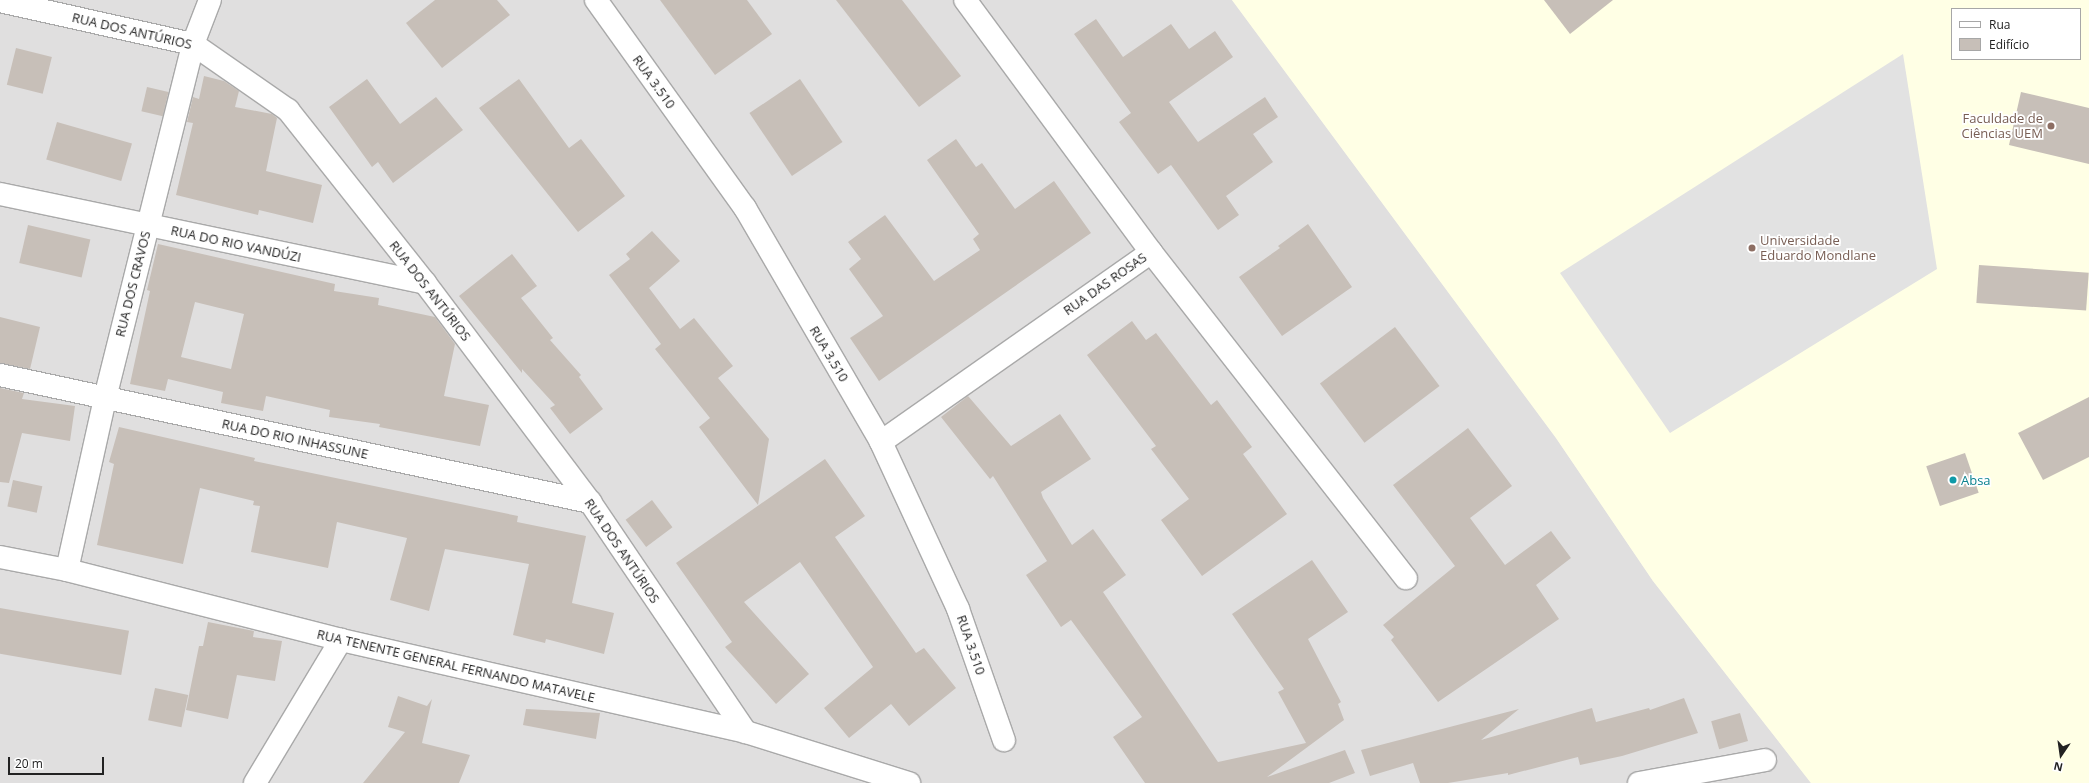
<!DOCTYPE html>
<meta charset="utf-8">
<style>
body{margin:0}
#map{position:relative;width:2089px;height:783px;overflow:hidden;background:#f2efe9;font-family:"Open Sans",sans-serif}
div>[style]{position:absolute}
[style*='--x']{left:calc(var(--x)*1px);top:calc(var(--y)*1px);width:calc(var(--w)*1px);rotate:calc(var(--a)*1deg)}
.residential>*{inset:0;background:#e0dfdf}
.education>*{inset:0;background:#ffffe5}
.parking>*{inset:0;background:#e2e2e2}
.building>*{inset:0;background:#c7bfb8;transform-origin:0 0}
.roads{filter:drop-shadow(1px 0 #a9a9a9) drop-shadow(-1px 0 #a9a9a9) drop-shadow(0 1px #a9a9a9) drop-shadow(0 -1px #a9a9a9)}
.minor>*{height:22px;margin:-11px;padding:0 11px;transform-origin:11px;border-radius:11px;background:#fff}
.dots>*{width:11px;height:11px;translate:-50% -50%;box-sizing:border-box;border:2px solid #fff;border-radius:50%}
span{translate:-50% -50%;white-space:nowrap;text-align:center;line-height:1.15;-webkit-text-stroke:3.5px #fff;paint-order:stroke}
.street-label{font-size:13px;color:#222}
.education-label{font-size:13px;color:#785e54}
.right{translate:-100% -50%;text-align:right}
.left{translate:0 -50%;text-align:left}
.culture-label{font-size:13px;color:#0d838f}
.legend{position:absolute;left:1951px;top:8px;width:130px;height:52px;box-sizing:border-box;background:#fff;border:1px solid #a7a7a7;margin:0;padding:5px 7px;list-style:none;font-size:12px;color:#222}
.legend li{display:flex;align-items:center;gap:8px;height:20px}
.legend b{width:20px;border:1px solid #a7a7a7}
.north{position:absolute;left:2041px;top:735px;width:40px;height:40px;-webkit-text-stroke:3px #fff;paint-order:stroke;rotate:193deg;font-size:11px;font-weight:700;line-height:16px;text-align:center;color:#222}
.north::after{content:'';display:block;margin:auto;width:14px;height:18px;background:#222;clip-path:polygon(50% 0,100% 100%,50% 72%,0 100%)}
.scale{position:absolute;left:8px;top:757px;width:96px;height:18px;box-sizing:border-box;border:2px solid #222;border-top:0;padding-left:5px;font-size:12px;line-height:14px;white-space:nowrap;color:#222;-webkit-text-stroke:3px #fff;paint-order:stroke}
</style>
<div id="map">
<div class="residential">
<i style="clip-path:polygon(0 0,1232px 0,1556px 438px,1653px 581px,1811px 783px,0 783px)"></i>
</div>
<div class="education">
<i style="clip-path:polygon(evenodd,1232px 0,2089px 0,2089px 783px,1811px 783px,1653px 581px,1556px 438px,1232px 0,1952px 9px,2080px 9px,2080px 59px,1952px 59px,1952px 9px)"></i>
</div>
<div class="parking">
<i style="clip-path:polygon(1903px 54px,1937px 269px,1670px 433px,1560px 273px)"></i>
</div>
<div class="building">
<i style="clip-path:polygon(435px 0,497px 0,510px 15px,442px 68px,406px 23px)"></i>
<i style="clip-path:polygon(660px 0,747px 0,772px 34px,715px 75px)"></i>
<i style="clip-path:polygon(836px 0,902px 0,961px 76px,919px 107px)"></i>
<i style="clip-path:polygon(1544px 0,1613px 0,1570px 34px)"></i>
<i style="clip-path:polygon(1096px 19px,1123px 57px,1171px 24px,1189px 49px,1215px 31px,1233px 57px,1169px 102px,1198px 142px,1265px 97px,1278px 117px,1253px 134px,1273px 162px,1226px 196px,1239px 215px,1218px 230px,1171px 165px,1158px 174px,1119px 122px,1131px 113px,1074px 34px)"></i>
<i style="left:16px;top:48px;width:37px;height:38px;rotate:14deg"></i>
<i style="clip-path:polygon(204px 76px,224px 81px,239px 91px,235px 107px,272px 114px,277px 118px,266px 171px,322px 185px,313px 223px,259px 210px,258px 215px,176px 195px,193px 123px,187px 122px,193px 97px,199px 99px)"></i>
<i style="clip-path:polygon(367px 79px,400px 124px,436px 97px,463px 130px,393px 183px,378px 162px,372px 167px,329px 107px)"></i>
<i style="clip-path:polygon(519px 79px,569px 148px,581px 139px,625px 196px,578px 232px,479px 108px)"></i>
<i style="left:800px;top:79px;width:76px;height:61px;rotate:56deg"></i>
<i style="left:147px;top:87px;width:22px;height:25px;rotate:13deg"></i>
<i style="clip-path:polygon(2021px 92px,2089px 108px,2089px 164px,2009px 145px)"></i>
<i style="left:57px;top:122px;width:78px;height:39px;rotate:16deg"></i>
<i style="clip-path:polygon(956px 139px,976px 167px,982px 163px,1015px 209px,1054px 181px,1091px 233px,879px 381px,850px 338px,883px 316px,849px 269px,861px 259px,848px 242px,885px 215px,934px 281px,980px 250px,973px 239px,979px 234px,927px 160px)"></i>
<i style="clip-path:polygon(1308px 224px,1352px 287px,1282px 336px,1239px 277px,1280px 248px,1278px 246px)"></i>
<i style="left:28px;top:225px;width:64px;height:39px;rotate:13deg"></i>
<i style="clip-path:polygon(652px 231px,680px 261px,649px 288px,680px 329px,694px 318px,733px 366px,718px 378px,769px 439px,758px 505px,699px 427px,710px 418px,655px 349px,661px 344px,609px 275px,630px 259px,626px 254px)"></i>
<i style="clip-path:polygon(evenodd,158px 244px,335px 284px,334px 291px,379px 298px,378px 305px,435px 317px,455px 344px,444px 396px,489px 405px,480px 446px,379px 427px,380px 424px,329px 417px,330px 410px,266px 396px,263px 411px,221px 403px,223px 392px,168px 379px,165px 391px,130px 384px,150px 291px,147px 290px,158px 244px,195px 302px,244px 314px,231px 369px,181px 357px,195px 302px)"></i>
<i style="clip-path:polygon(512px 254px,537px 286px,521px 298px,553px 338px,550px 340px,581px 375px,579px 377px,603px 409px,570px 434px,550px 408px,555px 405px,522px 369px,522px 373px,459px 296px)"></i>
<i style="left:1979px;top:265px;width:110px;height:38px;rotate:4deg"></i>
<i style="clip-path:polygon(0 317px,40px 327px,30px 369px,0 363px)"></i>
<i style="clip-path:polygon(1132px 321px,1146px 340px,1156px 333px,1211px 405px,1217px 400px,1252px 447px,1243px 454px,1287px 514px,1202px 576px,1161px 520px,1189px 499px,1151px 449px,1156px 446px,1087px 355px)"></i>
<i style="left:1395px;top:327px;width:74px;height:94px;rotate:53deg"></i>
<i style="clip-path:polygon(0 388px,24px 393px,22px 399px,75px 406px,70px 441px,22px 433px,9px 483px,0 482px)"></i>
<i style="clip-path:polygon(968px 396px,1011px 446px,1060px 414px,1091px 459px,1041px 492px,1043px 498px,1072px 545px,1093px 529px,1126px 575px,1103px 592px,1218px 762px,1306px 743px,1278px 692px,1284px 689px,1232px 614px,1312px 560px,1348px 612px,1308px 639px,1341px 702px,1338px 704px,1344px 720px,1267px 777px,1345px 750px,1355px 773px,1329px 783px,1145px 783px,1113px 737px,1142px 717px,1071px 620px,1061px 627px,1026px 575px,1047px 561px,993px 476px,990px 479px,941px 417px)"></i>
<i style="clip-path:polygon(2089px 397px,2089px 457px,2043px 480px,2018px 433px)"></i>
<i style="clip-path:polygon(119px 427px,255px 458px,254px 461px,518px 516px,517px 522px,586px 536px,572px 603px,614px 613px,604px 654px,546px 639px,545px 643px,513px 635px,529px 564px,445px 549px,429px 611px,390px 600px,407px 538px,337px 522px,328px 568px,251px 552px,260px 506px,253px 505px,254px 501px,200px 488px,183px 564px,97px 545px,114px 464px,109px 462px)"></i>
<i style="clip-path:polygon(1468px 428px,1512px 486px,1470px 518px,1505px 565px,1551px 531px,1571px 558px,1536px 585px,1559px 619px,1438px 702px,1391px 640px,1394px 637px,1383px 625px,1455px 566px,1393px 485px)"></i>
<i style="left:1965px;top:453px;width:42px;height:41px;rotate:71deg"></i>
<i style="clip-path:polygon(825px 459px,865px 516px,835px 537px,916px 653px,924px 648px,956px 688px,909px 726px,891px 704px,849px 738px,824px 708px,873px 667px,800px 562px,744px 602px,809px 674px,776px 704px,725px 647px,732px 642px,676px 563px)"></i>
<i style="left:13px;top:480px;width:30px;height:27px;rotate:12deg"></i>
<i style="left:652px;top:500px;width:34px;height:33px;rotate:53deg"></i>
<i style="left:0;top:608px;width:131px;height:45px;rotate:10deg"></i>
<i style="clip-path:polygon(208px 622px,254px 631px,253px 637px,282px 641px,275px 681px,237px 675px,228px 719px,186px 710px,199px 646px,203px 646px)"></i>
<i style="left:155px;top:688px;width:34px;height:33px;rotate:12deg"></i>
<i style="clip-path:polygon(398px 696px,427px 706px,432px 699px,422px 743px,470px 755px,459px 783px,363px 783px,405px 732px,388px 727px)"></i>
<i style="clip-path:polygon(1684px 698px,1698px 733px,1622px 756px,1580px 765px,1578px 757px,1508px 775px,1508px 773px,1448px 783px,1420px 783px,1413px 763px,1370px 776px,1361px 750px,1519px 709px,1481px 740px,1592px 708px,1596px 722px,1649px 708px,1650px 710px)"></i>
<i style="clip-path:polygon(526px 709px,600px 713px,596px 739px,523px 725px)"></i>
<i style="left:1740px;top:713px;width:29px;height:30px;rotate:74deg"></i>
</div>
<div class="roads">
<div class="minor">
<i style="--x:596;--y:0;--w:256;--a:54.4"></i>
<i style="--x:745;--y:208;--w:271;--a:59.8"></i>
<i style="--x:881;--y:442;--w:184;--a:65.2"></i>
<i style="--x:958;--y:609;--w:139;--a:70.7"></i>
<i style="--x:0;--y:1;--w:198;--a:12.6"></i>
<i style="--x:193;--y:44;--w:116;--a:34.8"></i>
<i style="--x:288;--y:110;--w:221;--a:51.6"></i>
<i style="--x:425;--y:283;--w:274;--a:53"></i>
<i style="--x:590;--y:502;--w:278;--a:55.9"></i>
<i style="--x:0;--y:194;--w:434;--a:11.8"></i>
<i style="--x:1151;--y:252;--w:414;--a:52"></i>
<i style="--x:0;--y:375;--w:604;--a:12.15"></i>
<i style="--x:881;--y:442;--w:330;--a:-35.1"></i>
<i style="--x:1151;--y:252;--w:313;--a:-126.4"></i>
<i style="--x:0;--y:557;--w:68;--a:11"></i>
<i style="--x:67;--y:570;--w:283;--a:14.3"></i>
<i style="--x:341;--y:640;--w:415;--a:12.8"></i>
<i style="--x:746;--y:732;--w:171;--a:17.4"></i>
<i style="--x:67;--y:570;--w:176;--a:-77.5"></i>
<i style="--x:105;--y:398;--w:365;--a:-76"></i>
<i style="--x:193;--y:44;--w:47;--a:-68.9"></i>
<i style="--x:255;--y:783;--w:167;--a:-59"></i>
<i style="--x:1639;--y:783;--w:128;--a:-10.3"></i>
</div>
</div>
<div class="dots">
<i style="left:2051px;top:126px;background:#8d6e63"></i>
<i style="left:1752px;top:248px;background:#8d6e63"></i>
<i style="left:1953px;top:480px;background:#0f9aa8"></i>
</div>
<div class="street-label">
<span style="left:132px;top:31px;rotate:13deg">RUA DOS ANTÚRIOS</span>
<span style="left:654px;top:82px;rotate:54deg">RUA 3.510</span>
<span style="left:236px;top:244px;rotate:12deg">RUA DO RIO VANDÚZI</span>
<span style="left:133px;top:284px;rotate:-76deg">RUA DOS CRAVOS</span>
<span style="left:1105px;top:284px;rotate:-35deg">RUA DAS ROSAS</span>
<span style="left:430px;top:291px;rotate:52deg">RUA DOS ANTÚRIOS</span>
<span style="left:829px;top:354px;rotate:59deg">RUA 3.510</span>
<span style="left:295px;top:439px;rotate:12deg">RUA DO RIO INHASSUNE</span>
<span style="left:622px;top:551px;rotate:56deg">RUA DOS ANTÚRIOS</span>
<span style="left:971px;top:645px;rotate:71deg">RUA 3.510</span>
<span style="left:456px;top:666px;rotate:13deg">RUA TENENTE GENERAL FERNANDO MATAVELE</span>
</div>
<div class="education-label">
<span class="right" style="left:2043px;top:126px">Faculdade de<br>Ciências UEM</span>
<span class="left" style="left:1760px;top:248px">Universidade<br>Eduardo Mondlane</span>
</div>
<div class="culture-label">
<span class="left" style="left:1961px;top:480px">Absa</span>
</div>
<ul class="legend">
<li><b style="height:5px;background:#fff"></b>Rua</li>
<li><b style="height:11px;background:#c7bfb8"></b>Edifício</li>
</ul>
<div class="north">N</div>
<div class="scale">20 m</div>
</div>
